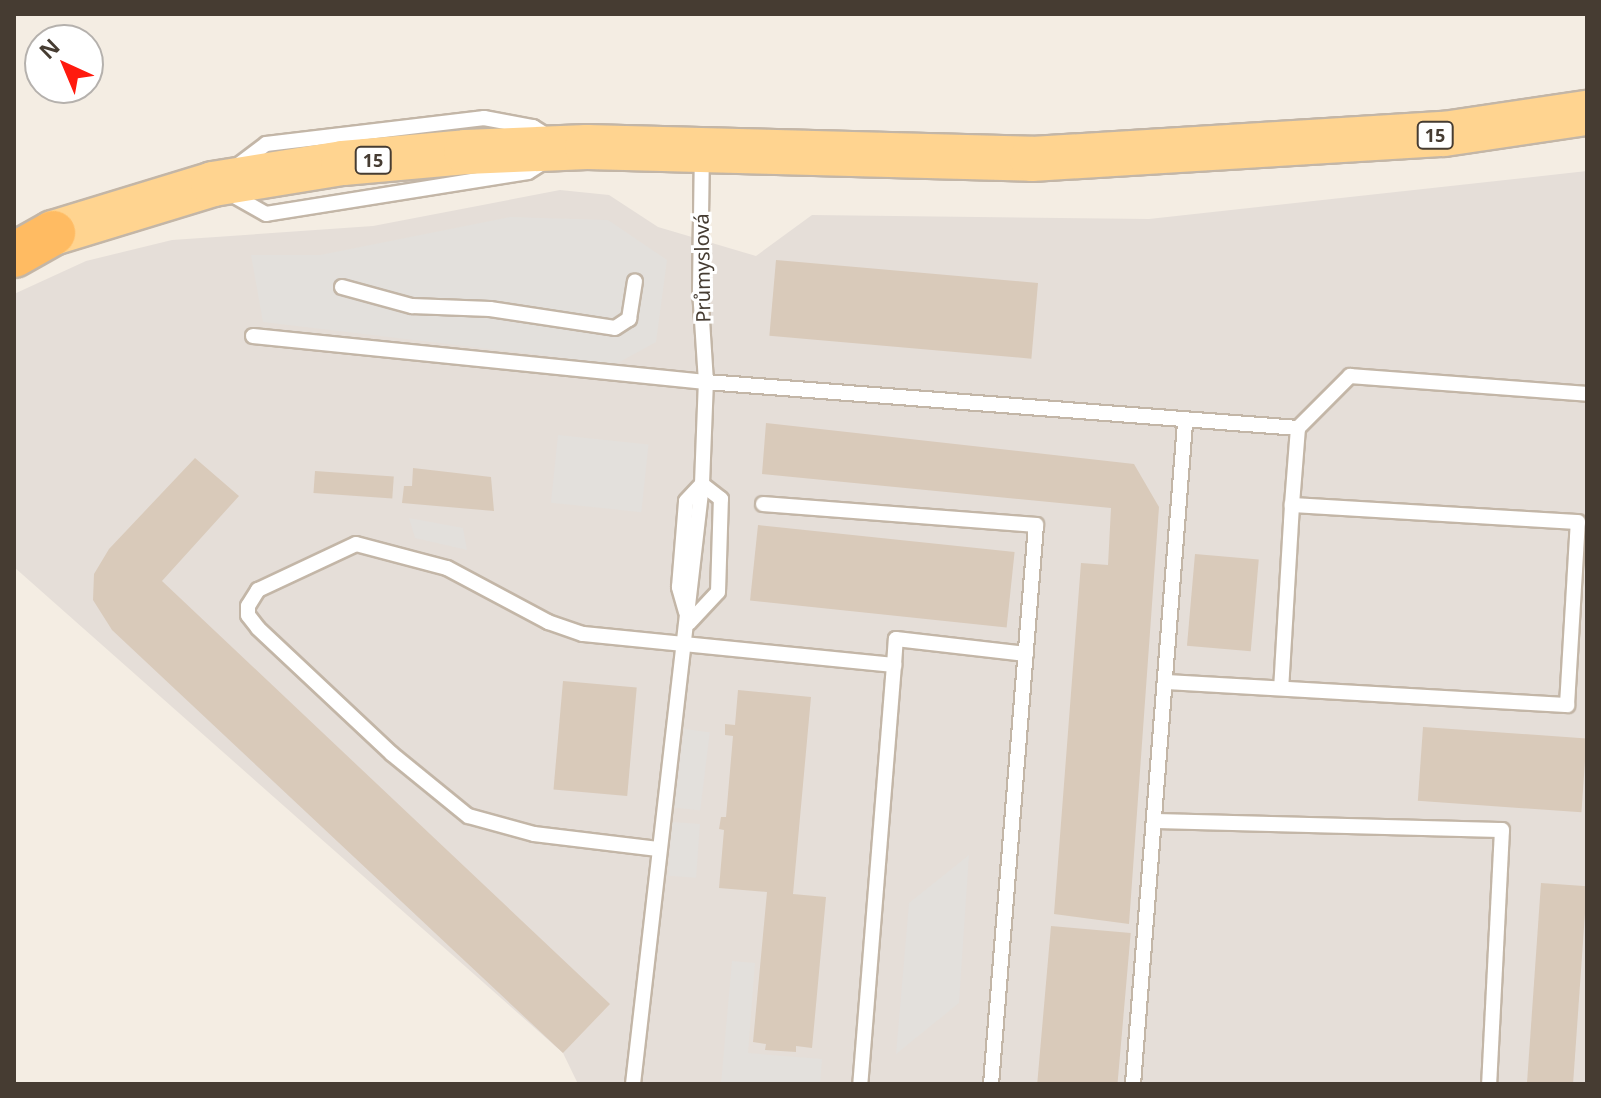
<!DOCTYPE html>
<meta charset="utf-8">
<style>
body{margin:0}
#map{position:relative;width:1601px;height:1098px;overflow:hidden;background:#f4ede3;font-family:"Noto Sans",sans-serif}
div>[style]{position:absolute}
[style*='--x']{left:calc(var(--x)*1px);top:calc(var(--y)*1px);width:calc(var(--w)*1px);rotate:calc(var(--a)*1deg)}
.industrial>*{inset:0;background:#e5ded8}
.parking>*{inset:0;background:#e3e0dc;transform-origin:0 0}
.building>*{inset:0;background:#d9caba;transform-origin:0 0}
.roads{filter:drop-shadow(2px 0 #c3b6a7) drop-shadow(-2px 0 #c3b6a7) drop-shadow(0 2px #c3b6a7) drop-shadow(0 -2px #c3b6a7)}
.lane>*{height:14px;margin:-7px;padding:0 7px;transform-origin:7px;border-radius:7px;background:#fff}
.primary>*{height:44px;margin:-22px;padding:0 22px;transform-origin:22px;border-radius:22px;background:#ffd490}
.highway>*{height:44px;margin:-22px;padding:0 22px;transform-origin:22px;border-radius:22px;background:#ffbb62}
span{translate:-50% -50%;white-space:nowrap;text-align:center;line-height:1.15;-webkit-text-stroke:6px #fff;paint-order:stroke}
.shield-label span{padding:2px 6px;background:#fff;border:2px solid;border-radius:6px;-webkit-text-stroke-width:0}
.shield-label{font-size:18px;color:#463c32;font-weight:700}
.street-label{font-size:20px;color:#463c32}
.frame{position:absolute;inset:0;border:16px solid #463c32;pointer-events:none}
.north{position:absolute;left:24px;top:24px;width:80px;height:80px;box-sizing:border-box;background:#fff;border:2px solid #b5b1ad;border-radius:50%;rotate:316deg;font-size:22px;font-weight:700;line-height:32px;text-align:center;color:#463c32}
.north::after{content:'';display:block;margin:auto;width:28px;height:36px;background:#ff1a0e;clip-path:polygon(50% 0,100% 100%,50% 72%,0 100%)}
</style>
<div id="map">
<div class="industrial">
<i style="clip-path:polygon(1587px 171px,1587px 1084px,578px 1084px,563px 1053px,14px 567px,14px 294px,86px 261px,172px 240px,373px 226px,560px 190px,609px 195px,658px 227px,756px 256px,812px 215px,1149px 219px)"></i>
</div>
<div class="parking">
<i style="clip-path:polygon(510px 217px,608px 220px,667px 260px,656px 342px,616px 364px,263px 322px,251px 255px,320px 255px)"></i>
<i style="left:558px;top:435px;width:91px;height:68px;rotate:6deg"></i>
<i style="clip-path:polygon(409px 518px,463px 528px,467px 550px,415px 538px)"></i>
<i style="left:684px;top:729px;width:26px;height:79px;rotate:7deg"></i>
<i style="left:672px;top:822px;width:28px;height:54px;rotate:4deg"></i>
<i style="clip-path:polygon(969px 855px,959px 1003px,896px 1054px,909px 903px)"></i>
<i style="clip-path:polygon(732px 961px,755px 963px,748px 1053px,822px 1059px,820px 1084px,721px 1084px)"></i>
</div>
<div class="building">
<i style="left:776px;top:260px;width:263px;height:76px;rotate:5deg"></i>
<i style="clip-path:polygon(766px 423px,1134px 464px,1159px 507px,1129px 924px,1054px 914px,1081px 563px,1108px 565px,1111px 508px,762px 474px)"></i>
<i style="clip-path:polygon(195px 458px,239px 496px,162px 581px,610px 1004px,563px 1053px,112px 630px,93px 600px,94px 574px,109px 549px)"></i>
<i style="clip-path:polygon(413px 468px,491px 477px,494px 511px,402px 503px,404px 486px,412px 486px)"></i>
<i style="left:315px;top:471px;width:79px;height:22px;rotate:4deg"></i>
<i style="left:758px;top:525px;width:258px;height:76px;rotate:6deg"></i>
<i style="left:1195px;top:554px;width:64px;height:92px;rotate:5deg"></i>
<i style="left:563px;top:681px;width:74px;height:109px;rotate:5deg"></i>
<i style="clip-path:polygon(738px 690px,811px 697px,793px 894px,826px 897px,812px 1048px,796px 1046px,796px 1052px,765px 1050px,766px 1044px,753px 1042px,767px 892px,719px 888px,724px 830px,719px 829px,721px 817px,726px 817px,733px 736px,725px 735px,725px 724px,735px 725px)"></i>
<i style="left:1423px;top:727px;width:164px;height:74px;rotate:4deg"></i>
<i style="left:1541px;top:883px;width:46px;height:201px;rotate:4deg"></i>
<i style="left:1051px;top:926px;width:80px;height:159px;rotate:5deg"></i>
</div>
<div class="roads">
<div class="lane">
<i style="--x:484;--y:118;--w:50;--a:10.4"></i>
<i style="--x:533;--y:127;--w:39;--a:32"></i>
<i style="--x:566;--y:148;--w:45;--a:147.7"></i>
<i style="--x:528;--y:172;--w:265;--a:170.9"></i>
<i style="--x:266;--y:214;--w:61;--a:-150.5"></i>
<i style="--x:213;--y:184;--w:66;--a:-37"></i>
<i style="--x:266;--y:144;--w:220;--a:-6.8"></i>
<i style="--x:342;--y:287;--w:73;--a:15.2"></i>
<i style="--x:412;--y:306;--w:78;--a:2.2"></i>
<i style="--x:490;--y:309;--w:126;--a:8.6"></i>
<i style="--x:615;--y:328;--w:17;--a:-33"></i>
<i style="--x:629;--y:319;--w:38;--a:-81"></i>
<i style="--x:253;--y:336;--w:455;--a:5.8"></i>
<i style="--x:706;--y:382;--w:594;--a:4.44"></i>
<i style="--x:1298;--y:428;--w:77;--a:94.5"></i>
<i style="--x:1298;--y:428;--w:74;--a:-45"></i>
<i style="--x:1350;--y:376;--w:238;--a:4.3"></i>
<i style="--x:763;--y:504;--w:274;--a:4.4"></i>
<i style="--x:1036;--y:525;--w:561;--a:94.6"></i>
<i style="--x:686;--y:612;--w:26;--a:-106"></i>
<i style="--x:679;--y:587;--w:86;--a:-85.3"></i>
<i style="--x:686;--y:501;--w:23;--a:-47"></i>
<i style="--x:689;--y:623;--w:42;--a:-46.9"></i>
<i style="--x:718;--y:592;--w:93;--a:-88.2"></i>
<i style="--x:721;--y:499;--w:24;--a:-142"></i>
<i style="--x:894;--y:665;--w:26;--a:-86"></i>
<i style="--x:896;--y:639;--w:131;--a:6.6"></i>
<i style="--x:1165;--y:682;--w:403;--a:3.3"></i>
<i style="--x:1567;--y:705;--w:183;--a:-86.6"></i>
<i style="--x:1578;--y:522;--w:287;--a:-176.6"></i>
<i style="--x:1292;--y:505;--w:183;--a:93.4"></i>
<i style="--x:1154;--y:821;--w:348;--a:1.5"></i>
<i style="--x:1502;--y:830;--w:254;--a:92.9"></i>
<i style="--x:658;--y:849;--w:125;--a:-173.1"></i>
<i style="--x:534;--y:834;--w:68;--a:-164.7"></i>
<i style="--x:468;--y:816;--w:98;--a:-140.8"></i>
<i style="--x:392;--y:754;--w:184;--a:-136.8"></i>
<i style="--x:258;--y:628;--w:16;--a:-128"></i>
<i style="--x:248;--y:615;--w:9;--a:-90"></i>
<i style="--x:248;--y:606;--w:19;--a:-58"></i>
<i style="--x:258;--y:590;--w:108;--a:-25.1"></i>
<i style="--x:356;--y:544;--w:94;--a:14.8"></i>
<i style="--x:447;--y:568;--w:115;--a:28.1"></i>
<i style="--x:548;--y:622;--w:37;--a:19"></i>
<i style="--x:583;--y:634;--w:313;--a:5.7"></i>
<i style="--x:894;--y:665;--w:420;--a:94.6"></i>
<i style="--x:633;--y:1084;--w:604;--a:-83.44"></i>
<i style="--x:702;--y:484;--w:102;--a:-87.8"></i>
<i style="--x:706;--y:382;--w:92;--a:-93.7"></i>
<i style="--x:700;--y:290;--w:137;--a:-89.2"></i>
<i style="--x:1133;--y:1084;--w:663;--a:-85.5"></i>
</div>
<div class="primary">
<i style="--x:53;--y:233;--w:167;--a:-17"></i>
<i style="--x:213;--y:184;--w:132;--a:-9.2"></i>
<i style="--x:343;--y:163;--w:123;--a:-5.1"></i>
<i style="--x:466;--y:152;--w:121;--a:-2.4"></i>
<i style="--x:587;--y:147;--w:445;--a:1.5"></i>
<i style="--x:1032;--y:159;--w:413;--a:-3.5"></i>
<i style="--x:1444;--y:134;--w:145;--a:-8.4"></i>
</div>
<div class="highway">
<i style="--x:14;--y:255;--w:45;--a:-29.4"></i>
</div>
</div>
<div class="shield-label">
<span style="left:1435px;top:135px">15</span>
<span style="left:373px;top:160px">15</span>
</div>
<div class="street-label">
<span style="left:702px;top:268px;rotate:-91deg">Průmyslová</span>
</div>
<div class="frame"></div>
<div class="north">N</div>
</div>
